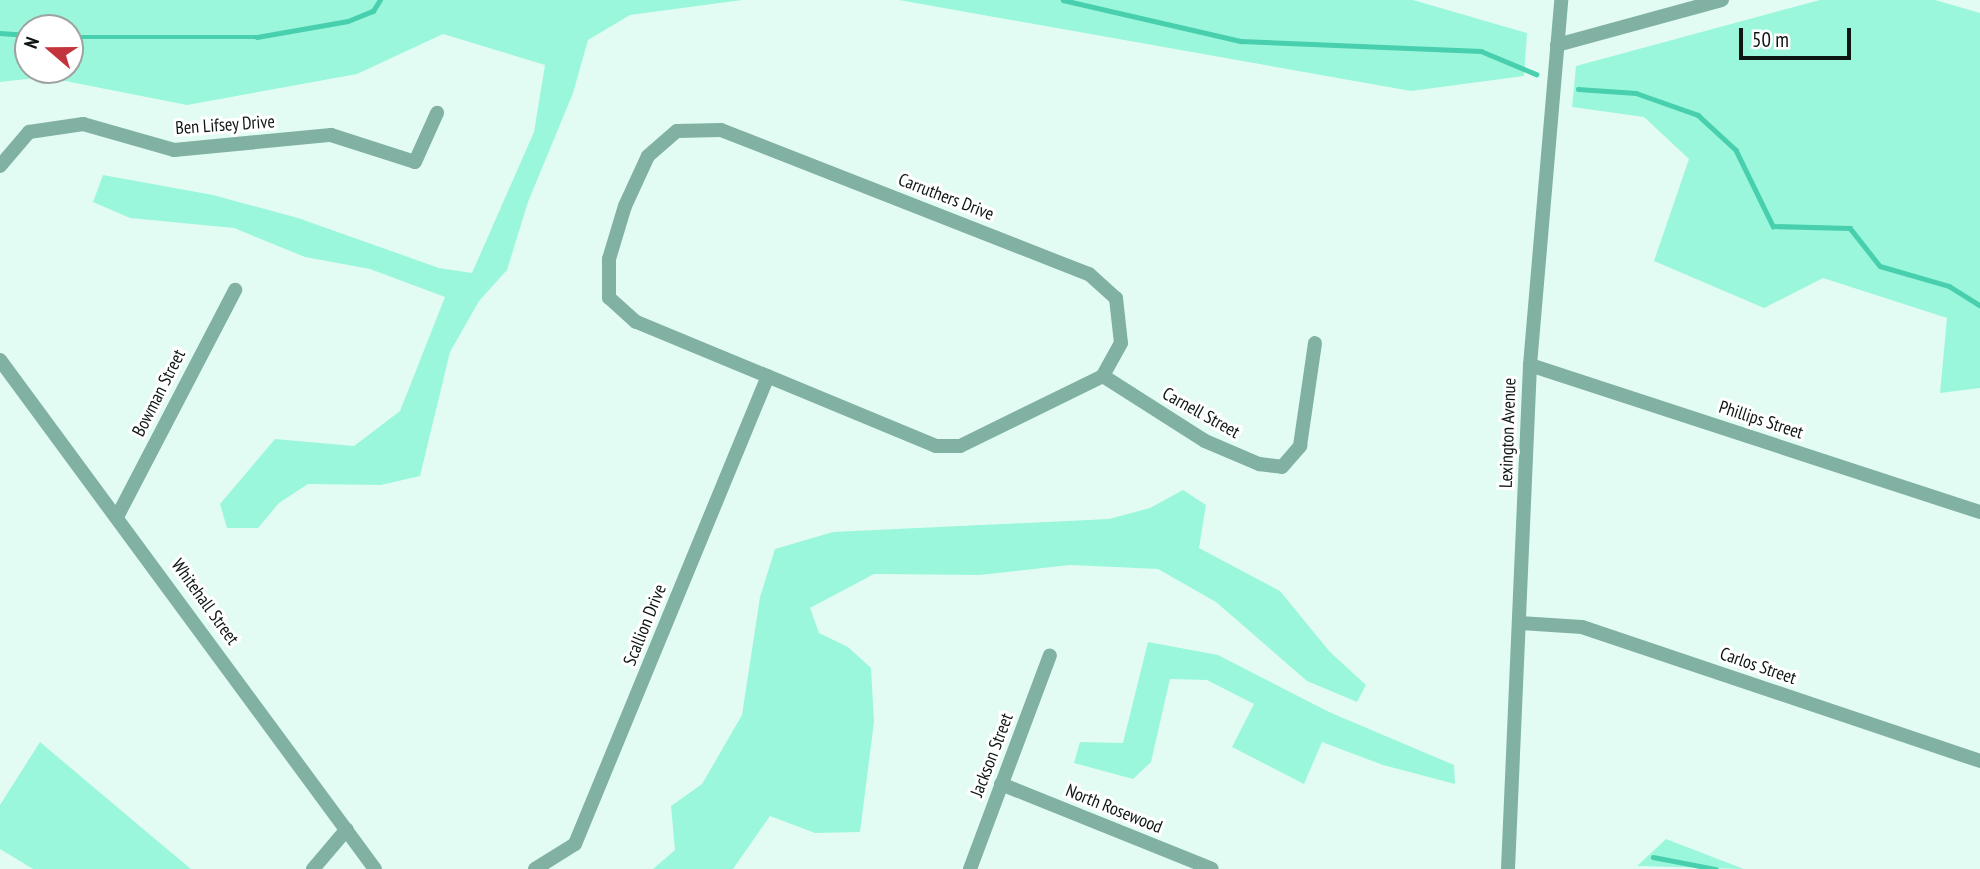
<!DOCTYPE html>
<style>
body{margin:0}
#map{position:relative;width:1980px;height:869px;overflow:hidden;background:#e3fcf3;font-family:"PT Sans Narrow",sans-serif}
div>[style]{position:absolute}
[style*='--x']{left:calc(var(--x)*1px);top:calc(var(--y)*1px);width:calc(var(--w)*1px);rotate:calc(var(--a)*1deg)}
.green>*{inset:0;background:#9bf7db}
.stream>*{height:4.5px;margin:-2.25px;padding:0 2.25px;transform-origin:2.25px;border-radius:2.25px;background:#48cfad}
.minor>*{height:14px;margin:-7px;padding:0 7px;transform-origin:7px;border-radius:7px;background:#80b1a2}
span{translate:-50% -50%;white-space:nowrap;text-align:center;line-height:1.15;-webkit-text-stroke:6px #fff;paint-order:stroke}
.street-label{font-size:18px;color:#0d1613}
.north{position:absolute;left:14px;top:14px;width:70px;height:70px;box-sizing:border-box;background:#fff;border:2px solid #9ea2a1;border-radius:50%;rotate:290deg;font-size:19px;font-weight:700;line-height:28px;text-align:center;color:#0d1613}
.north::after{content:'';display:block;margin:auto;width:24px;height:32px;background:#c4343c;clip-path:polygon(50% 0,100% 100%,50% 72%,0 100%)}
.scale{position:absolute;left:1739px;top:28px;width:112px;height:32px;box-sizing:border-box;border:4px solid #0d1613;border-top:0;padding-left:9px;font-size:21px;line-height:24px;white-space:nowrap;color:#0d1613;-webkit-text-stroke:5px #fff;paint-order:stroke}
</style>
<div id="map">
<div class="green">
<i style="clip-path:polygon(evenodd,0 0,742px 0,630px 15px,588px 40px,573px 93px,528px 202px,507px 270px,479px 301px,450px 352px,420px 476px,381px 485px,308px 484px,279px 503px,258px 528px,227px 528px,220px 504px,275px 439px,354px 446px,400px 411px,445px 297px,370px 269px,305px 257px,234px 228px,130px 218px,93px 202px,103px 175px,213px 195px,298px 218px,439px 268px,472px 273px,534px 132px,545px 65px,443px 34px,357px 74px,187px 105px,45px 77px,0 82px,0 0,28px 28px,70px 28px,70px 70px,28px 70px,28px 28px)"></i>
<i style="clip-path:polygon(899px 0,1413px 0,1527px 33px,1524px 76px,1411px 91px)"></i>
<i style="clip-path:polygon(1820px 0,1935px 0,1980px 13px,1980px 388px,1940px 393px,1947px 318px,1823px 278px,1764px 308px,1654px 261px,1689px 159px,1644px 117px,1572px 107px,1576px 66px)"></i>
<i style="clip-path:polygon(1183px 490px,1206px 505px,1199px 548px,1280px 591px,1330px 652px,1366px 685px,1357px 702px,1307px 681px,1216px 602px,1158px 569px,1070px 565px,980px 575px,874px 574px,810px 608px,819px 633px,848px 647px,871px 668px,874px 722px,860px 832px,815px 833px,770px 816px,733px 869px,653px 869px,675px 850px,671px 806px,702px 784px,742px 715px,760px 597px,775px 549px,833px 532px,1109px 519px,1150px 508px)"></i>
<i style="clip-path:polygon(1148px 642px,1218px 655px,1329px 712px,1454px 765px,1455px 784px,1383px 765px,1322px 742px,1304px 784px,1232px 747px,1254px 704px,1207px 680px,1170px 679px,1151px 762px,1133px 779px,1074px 763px,1080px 742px,1123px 743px)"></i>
<i style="clip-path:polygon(40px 742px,155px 839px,191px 869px,33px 869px,0 849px,0 805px)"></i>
<i style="clip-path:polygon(1666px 839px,1744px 869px,1637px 866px)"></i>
</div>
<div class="stream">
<i style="--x:1063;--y:0;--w:183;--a:13"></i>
<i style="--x:1241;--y:41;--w:240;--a:2.4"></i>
<i style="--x:1481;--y:51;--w:60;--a:22.7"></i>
<i style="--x:0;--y:33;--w:28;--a:4"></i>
<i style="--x:70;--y:37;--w:187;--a:0"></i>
<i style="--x:257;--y:37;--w:92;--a:-10"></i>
<i style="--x:348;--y:21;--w:27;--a:-22"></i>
<i style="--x:373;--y:11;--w:13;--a:-58"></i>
<i style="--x:1578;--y:89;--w:58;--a:3.9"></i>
<i style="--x:1636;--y:93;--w:66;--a:19.5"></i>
<i style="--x:1698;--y:115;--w:52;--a:42.6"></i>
<i style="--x:1736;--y:150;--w:85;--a:64"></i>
<i style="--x:1773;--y:226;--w:77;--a:1.5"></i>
<i style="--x:1850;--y:228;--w:48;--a:51.7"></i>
<i style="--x:1880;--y:266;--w:72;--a:16.2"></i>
<i style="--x:1949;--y:286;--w:36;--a:32"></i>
<i style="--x:1653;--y:857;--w:64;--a:10.8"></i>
</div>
<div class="minor">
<i style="--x:1557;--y:45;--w:171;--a:-15.3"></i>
<i style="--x:721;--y:130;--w:395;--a:21.4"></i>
<i style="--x:1089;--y:274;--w:36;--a:42"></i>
<i style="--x:1116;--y:298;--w:45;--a:83.7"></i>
<i style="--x:1121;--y:343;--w:38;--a:119"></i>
<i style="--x:1103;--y:376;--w:159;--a:153.9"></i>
<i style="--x:960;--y:446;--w:24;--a:180"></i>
<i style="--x:936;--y:446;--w:325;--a:-157.5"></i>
<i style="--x:636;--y:322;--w:36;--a:-138"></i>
<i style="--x:609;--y:298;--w:39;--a:-90"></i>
<i style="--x:609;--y:259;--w:55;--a:-73.2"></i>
<i style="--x:625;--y:206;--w:55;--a:-65.3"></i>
<i style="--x:648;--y:156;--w:38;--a:-41"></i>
<i style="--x:677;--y:131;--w:44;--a:-1.3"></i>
<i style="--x:0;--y:166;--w:45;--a:-49.5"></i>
<i style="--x:29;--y:132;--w:55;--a:-8.4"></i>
<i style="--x:83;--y:124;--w:95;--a:15.9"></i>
<i style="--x:174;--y:150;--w:158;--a:-5.5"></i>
<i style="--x:331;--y:135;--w:88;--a:17.8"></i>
<i style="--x:415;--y:162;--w:54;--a:-65.8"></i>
<i style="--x:0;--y:360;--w:632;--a:53.62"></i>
<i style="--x:1530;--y:365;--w:473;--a:18.1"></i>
<i style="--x:1103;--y:376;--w:121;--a:32.5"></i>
<i style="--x:1205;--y:441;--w:59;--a:23.1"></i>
<i style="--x:1259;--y:464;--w:23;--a:7"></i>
<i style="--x:1282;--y:467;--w:28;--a:-49"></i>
<i style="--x:1300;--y:446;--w:104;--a:-81.7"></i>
<i style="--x:118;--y:515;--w:254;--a:-62.5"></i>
<i style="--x:1520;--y:623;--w:62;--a:3.7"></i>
<i style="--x:1582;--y:627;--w:420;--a:18.6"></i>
<i style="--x:1001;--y:784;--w:227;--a:21.9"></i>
<i style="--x:313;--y:869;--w:52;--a:-49.6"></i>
<i style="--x:535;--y:869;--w:47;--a:-32"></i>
<i style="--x:575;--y:844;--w:506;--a:-67.59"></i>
<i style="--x:970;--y:869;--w:228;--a:-69.5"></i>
<i style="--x:1508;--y:869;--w:504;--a:-87.5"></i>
<i style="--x:1530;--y:365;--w:366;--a:-85.1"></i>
</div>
<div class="street-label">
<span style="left:225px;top:125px;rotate:-4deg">Ben Lifsey Drive</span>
<span style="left:946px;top:197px;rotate:21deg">Carruthers Drive</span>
<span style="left:159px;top:393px;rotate:-63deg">Bowman Street</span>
<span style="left:1201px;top:413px;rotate:29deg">Carnell Street</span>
<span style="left:1761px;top:420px;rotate:18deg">Phillips Street</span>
<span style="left:1508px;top:433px;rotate:-88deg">Lexington Avenue</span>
<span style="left:205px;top:602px;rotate:54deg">Whitehall Street</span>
<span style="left:645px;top:625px;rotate:-68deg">Scallion Drive</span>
<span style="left:1758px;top:666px;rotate:19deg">Carlos Street</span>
<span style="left:992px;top:755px;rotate:-69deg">Jackson Street</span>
<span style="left:1114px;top:809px;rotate:22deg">North Rosewood</span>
</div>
<div class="north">N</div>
<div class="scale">50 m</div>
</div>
